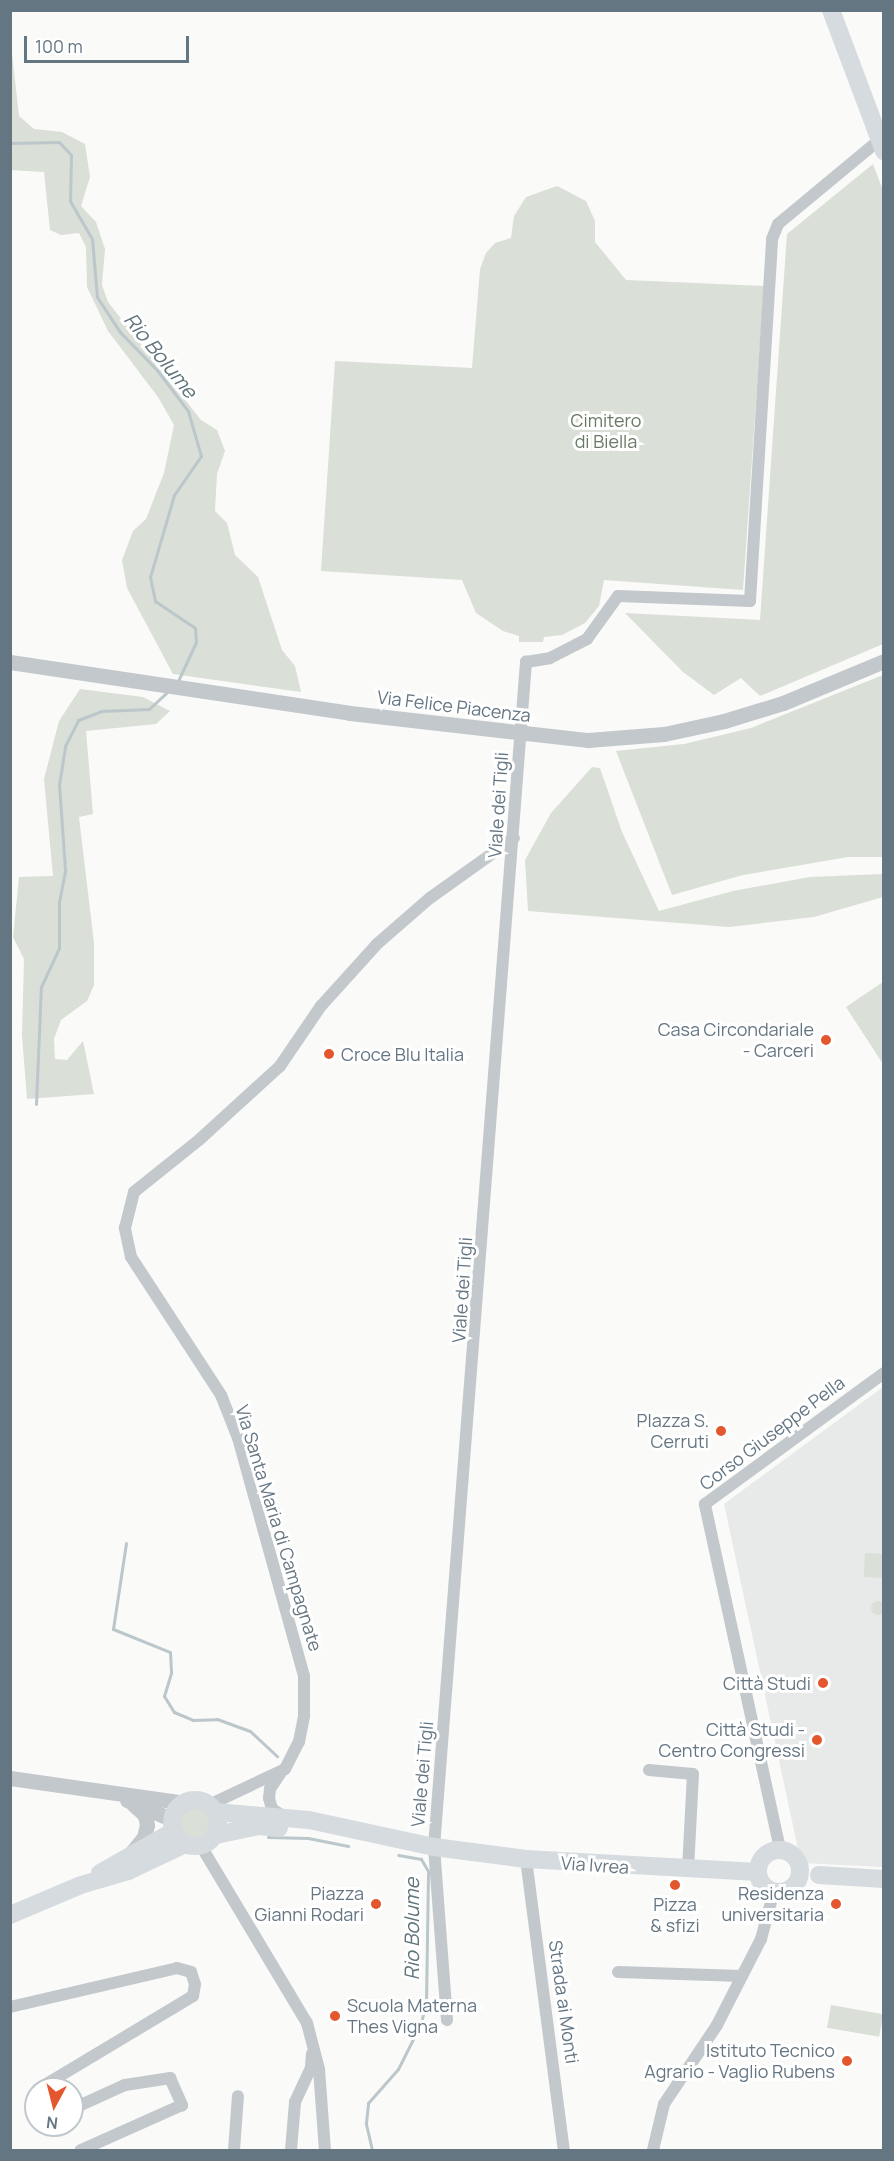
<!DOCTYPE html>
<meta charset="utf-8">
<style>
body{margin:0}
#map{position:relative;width:894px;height:2161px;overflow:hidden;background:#fafaf8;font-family:Manrope,sans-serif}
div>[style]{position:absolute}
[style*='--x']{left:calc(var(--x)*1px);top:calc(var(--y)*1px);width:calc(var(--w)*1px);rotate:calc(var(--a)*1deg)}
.built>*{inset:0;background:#e8e9e9}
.green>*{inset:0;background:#dadfd7;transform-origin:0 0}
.round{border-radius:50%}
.stream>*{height:3px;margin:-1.5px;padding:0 1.5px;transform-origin:1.5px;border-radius:1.5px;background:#bbc7cb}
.minor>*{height:12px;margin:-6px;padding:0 6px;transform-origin:6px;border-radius:6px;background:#c3c8cc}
.tertiary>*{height:15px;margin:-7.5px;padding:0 7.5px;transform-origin:7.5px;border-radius:7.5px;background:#c3c8cc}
.secondary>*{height:18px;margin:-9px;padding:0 9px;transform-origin:9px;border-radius:9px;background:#d6dbdf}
.secondary>.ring{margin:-9px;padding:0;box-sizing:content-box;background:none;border:18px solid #d6dbdf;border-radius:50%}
.dots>*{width:16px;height:16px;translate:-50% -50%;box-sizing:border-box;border:3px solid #fff;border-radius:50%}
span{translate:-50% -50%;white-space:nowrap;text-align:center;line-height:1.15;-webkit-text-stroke:6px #fff;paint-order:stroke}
.park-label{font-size:18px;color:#687a64}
.street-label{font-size:18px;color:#657683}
.poi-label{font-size:18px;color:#657683}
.right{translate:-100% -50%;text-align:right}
.left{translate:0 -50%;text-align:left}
.water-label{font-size:20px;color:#60757c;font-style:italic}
.frame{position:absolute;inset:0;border:12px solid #657683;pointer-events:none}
.north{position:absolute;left:24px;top:2077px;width:60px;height:60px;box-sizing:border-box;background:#fff;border:2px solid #c1c8cd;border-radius:50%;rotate:187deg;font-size:16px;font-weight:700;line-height:24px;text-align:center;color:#657683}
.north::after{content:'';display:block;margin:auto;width:21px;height:27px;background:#e4572e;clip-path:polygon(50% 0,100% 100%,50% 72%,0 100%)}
.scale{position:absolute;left:24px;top:36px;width:165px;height:27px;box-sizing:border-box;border:3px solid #657683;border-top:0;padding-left:8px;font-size:18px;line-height:21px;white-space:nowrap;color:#657683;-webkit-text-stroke:4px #fff;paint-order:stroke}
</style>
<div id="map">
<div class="built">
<i style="clip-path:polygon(883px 1387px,883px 1867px,801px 1863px,724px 1504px)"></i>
</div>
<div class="green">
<i style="clip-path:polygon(11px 44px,19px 116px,34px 129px,62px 132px,85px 144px,90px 177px,81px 206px,96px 222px,105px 249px,102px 285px,108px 302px,201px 420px,217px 430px,225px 451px,217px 474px,215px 511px,227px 523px,235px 555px,258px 577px,282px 650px,295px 666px,301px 692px,173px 674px,127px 588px,122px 560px,133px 531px,146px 519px,164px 473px,174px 425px,158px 397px,108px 331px,87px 287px,86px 247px,79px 233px,61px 235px,50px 230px,44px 172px,11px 170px)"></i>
<i style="clip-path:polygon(873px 164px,884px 193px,883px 644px,760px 696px,741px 678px,714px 695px,683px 672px,625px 613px,760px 620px,787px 234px)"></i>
<i style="clip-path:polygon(557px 186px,586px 201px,595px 221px,595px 242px,626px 280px,764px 286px,743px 590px,604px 580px,599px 606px,585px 623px,562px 635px,544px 637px,543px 642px,519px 642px,519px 636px,503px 631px,476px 613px,462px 580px,321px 571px,335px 361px,472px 368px,480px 269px,486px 253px,495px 243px,511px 238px,514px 216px,526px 197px)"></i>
<i style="clip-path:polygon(883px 675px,883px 857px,848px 857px,743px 875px,672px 895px,616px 751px,684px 744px,751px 728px)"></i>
<i style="clip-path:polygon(80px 689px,143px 697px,170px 711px,156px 724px,86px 731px,93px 814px,79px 817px,94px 943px,94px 985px,87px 1001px,61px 1020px,54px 1039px,55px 1059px,67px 1060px,83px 1041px,94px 1094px,27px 1099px,22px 1035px,24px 959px,13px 937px,19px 877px,53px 876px,44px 779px,59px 721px)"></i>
<i style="clip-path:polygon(592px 767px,600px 768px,622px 832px,659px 911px,733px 891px,810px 877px,883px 874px,883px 897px,814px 917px,729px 927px,528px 911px,525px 860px,551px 813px)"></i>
<i style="clip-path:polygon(883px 982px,883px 1064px,846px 1007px)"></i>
<i style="left:865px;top:1553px;width:18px;height:24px;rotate:3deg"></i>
<i class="round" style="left:871px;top:1601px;width:14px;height:14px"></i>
<i class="round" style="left:179px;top:1807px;width:34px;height:34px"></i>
<i style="left:831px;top:2005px;width:53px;height:23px;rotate:10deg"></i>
</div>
<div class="stream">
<i style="--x:10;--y:143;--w:49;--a:-1.2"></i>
<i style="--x:59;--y:142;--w:18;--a:47"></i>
<i style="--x:71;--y:155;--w:46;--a:91.2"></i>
<i style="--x:70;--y:201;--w:44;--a:59.9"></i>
<i style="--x:92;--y:239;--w:58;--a:85.1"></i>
<i style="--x:97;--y:297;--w:42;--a:56.7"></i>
<i style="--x:120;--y:332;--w:53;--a:45.8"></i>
<i style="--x:157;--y:370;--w:51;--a:52.9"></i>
<i style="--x:188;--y:411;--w:47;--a:73.9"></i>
<i style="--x:201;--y:456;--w:47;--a:124.7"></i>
<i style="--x:174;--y:495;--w:85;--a:106.3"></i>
<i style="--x:150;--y:577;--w:25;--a:78"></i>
<i style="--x:155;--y:601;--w:48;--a:34"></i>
<i style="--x:195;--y:628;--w:14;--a:86"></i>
<i style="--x:196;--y:642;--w:43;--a:114.8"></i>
<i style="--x:36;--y:1104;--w:117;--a:-87.6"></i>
<i style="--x:41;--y:987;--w:43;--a:-65.2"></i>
<i style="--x:59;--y:948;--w:46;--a:-90"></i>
<i style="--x:59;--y:902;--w:33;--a:-79"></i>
<i style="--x:65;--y:870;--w:85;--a:-94"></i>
<i style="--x:59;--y:785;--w:39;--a:-81"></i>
<i style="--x:65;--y:746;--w:29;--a:-63"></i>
<i style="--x:78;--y:720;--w:25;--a:-21"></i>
<i style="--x:101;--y:711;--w:48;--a:-2.4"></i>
<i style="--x:149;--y:709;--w:25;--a:-43"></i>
<i style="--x:126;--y:1543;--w:87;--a:98.6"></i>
<i style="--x:113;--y:1629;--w:61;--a:22"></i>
<i style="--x:170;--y:1652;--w:21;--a:87"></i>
<i style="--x:171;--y:1673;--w:24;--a:107"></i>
<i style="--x:164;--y:1696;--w:19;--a:58"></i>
<i style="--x:174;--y:1712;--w:21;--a:23"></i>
<i style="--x:193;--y:1720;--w:24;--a:-2"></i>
<i style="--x:217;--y:1719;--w:35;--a:20"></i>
<i style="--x:250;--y:1731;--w:37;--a:43"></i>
<i style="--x:268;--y:1837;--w:40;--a:1.4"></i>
<i style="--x:308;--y:1838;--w:41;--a:11.3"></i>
<i style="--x:372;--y:2150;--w:28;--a:-103"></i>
<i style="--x:366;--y:2123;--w:20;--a:-84"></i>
<i style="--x:368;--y:2103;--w:45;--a:-48.6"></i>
<i style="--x:398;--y:2069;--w:51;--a:-63.4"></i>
<i style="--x:421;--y:2023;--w:22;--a:-77"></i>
<i style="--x:426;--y:2002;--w:131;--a:-89.1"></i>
<i style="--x:428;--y:1871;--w:14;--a:-120"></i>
<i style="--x:421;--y:1859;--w:23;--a:-170"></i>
</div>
<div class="minor">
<i style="--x:649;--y:1770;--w:44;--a:5.2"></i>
<i style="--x:693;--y:1774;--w:96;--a:93"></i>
<i style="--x:280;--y:1774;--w:18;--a:124"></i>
<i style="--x:270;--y:1789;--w:9;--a:96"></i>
<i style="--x:269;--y:1798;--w:11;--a:75"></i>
<i style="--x:272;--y:1809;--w:13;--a:32"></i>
<i style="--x:209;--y:1805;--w:84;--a:-25.3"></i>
<i style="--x:285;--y:1769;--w:30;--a:-63"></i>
<i style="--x:299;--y:1742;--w:26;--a:-79"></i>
<i style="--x:304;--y:1716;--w:40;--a:-90"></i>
<i style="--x:304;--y:1676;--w:247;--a:-105.5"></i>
<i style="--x:238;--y:1438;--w:46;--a:-111.6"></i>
<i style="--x:221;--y:1395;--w:165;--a:-123.1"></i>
<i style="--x:131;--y:1257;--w:30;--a:-102"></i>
<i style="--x:125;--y:1228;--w:37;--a:-76"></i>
<i style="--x:134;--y:1192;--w:83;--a:-38.7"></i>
<i style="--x:199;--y:1140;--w:110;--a:-42.4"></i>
<i style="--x:280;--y:1066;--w:73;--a:-55.7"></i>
<i style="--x:321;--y:1006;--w:84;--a:-47.9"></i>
<i style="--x:377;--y:944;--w:70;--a:-41"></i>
<i style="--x:430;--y:898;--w:103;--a:-35.5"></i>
<i style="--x:201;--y:1846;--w:206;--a:59.1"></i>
<i style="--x:307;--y:2023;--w:48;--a:75.4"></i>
<i style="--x:319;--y:2069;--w:81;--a:85.8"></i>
<i style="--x:780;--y:1849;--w:353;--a:-102.3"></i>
<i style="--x:705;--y:1504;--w:222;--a:-36.2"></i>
<i style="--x:526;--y:1859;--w:293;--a:82.6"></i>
<i style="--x:618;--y:1972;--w:124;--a:1.8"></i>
<i style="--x:10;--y:2007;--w:171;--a:-13.1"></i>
<i style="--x:177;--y:1968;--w:15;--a:16"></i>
<i style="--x:191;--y:1972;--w:13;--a:72"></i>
<i style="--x:195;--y:1984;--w:12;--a:99"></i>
<i style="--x:193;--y:1996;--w:181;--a:149"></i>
<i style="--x:447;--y:2020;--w:173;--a:-94.3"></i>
<i style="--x:434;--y:1847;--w:1189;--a:-85.56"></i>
<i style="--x:526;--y:662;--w:24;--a:-9"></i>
<i style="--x:550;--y:658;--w:42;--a:-27.2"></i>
<i style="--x:587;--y:639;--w:53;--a:-54.2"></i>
<i style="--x:618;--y:596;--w:132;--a:2.2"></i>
<i style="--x:750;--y:601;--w:363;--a:-86.5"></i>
<i style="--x:772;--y:239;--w:16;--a:-68"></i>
<i style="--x:778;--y:224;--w:131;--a:-39.7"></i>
<i style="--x:72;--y:2109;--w:58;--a:-24.4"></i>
<i style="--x:125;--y:2085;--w:46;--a:-8.8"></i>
<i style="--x:170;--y:2078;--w:30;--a:66"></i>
<i style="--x:182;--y:2105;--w:111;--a:156"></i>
<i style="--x:234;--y:2150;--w:54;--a:-85.8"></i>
<i style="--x:291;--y:2150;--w:48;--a:-85.2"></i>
<i style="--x:295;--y:2102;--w:38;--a:-65"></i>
<i style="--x:311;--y:2067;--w:13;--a:-86"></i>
<i style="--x:653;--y:2150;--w:47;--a:-76.6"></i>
<i style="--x:664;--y:2104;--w:95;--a:-56.1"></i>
<i style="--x:717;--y:2025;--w:55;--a:-63"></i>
<i style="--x:742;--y:1976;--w:42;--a:-62.8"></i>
<i style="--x:761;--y:1939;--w:50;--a:-74.8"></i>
</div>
<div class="tertiary">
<i style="--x:10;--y:662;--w:344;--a:8.5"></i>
<i style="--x:350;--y:713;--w:240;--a:6.5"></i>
<i style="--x:588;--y:740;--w:76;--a:-4.5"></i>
<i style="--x:664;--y:734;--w:61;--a:-12.2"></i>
<i style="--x:724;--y:721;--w:62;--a:-17"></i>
<i style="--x:783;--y:703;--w:109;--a:-22.6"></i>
<i style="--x:10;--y:1778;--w:177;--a:8.1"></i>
<i style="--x:127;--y:1800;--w:50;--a:23.5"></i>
<i style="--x:132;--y:1852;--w:19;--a:-51"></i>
<i style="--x:144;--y:1837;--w:12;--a:-76"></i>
<i style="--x:147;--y:1825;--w:10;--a:-101"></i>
<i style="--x:145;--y:1815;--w:15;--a:-138"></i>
</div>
<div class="secondary">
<i style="--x:831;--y:10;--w:151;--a:69.4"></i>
<i class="ring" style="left:172px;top:1800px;width:28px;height:28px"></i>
<i style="--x:216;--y:1812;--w:93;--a:4.9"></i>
<i style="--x:309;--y:1820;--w:128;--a:12.2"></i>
<i style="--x:434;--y:1847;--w:93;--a:7.4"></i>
<i style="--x:526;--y:1859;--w:232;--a:3.2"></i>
<i style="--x:216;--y:1835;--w:44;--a:-11.8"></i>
<i style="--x:259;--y:1826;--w:20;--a:6"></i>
<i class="ring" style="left:758px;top:1850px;width:24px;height:24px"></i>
<i style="--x:100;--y:1873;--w:85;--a:-29.6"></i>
<i style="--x:819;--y:1875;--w:65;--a:3.5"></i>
<i style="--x:10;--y:1915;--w:77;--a:-22.9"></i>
<i style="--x:81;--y:1885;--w:49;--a:-16.6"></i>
<i style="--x:128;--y:1871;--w:63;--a:-25.3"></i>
</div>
<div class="dots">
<i style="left:826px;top:1040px;background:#e4572e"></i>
<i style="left:329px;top:1054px;background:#e4572e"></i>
<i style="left:721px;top:1431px;background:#e4572e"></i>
<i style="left:823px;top:1683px;background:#e4572e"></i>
<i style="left:817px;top:1740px;background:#e4572e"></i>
<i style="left:675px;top:1885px;background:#e4572e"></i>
<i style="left:376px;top:1904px;background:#e4572e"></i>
<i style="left:836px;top:1904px;background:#e4572e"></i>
<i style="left:335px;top:2016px;background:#e4572e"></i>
<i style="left:847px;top:2061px;background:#e4572e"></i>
</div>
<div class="park-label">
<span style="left:606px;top:431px">Cimitero<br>di Biella</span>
</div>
<div class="street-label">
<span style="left:454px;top:706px;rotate:7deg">Via Felice Piacenza</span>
<span style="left:498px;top:805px;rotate:-86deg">Viale dei Tigli</span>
<span style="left:462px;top:1290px;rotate:-86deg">Viale dei Tigli</span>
<span style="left:772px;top:1433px;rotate:-37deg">Corso Giuseppe Pella</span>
<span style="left:279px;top:1528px;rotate:73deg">Via Santa Maria di Campagnate</span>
<span style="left:422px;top:1774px;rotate:-85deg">Viale dei Tigli</span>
<span style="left:595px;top:1865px;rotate:4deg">Via Ivrea</span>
<span style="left:564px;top:2002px;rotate:82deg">Strada ai Monti</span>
</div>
<div class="poi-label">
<span class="right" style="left:814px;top:1040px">Casa Circondariale<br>- Carceri</span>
<span class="left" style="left:341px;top:1054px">Croce Blu Italia</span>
<span class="right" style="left:709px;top:1431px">PIazza S.<br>Cerruti</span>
<span class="right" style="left:811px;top:1683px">Città Studi</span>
<span class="right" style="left:805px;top:1740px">Città Studi -<br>Centro Congressi</span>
<span class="right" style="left:364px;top:1904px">Piazza<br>Gianni Rodari</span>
<span class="right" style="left:824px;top:1904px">Residenza<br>universitaria</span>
<span style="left:675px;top:1915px">Pizza<br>&amp; sfizi</span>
<span class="left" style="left:347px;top:2016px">Scuola Materna<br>Thes Vigna</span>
<span class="right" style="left:835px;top:2061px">Istituto Tecnico<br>Agrario - Vaglio Rubens</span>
</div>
<div class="water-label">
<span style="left:161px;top:355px;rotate:51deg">Rio Bolume</span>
<span style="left:411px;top:1929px;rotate:-90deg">Rio Bolume</span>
</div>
<div class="frame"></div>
<div class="north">N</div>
<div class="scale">100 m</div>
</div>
